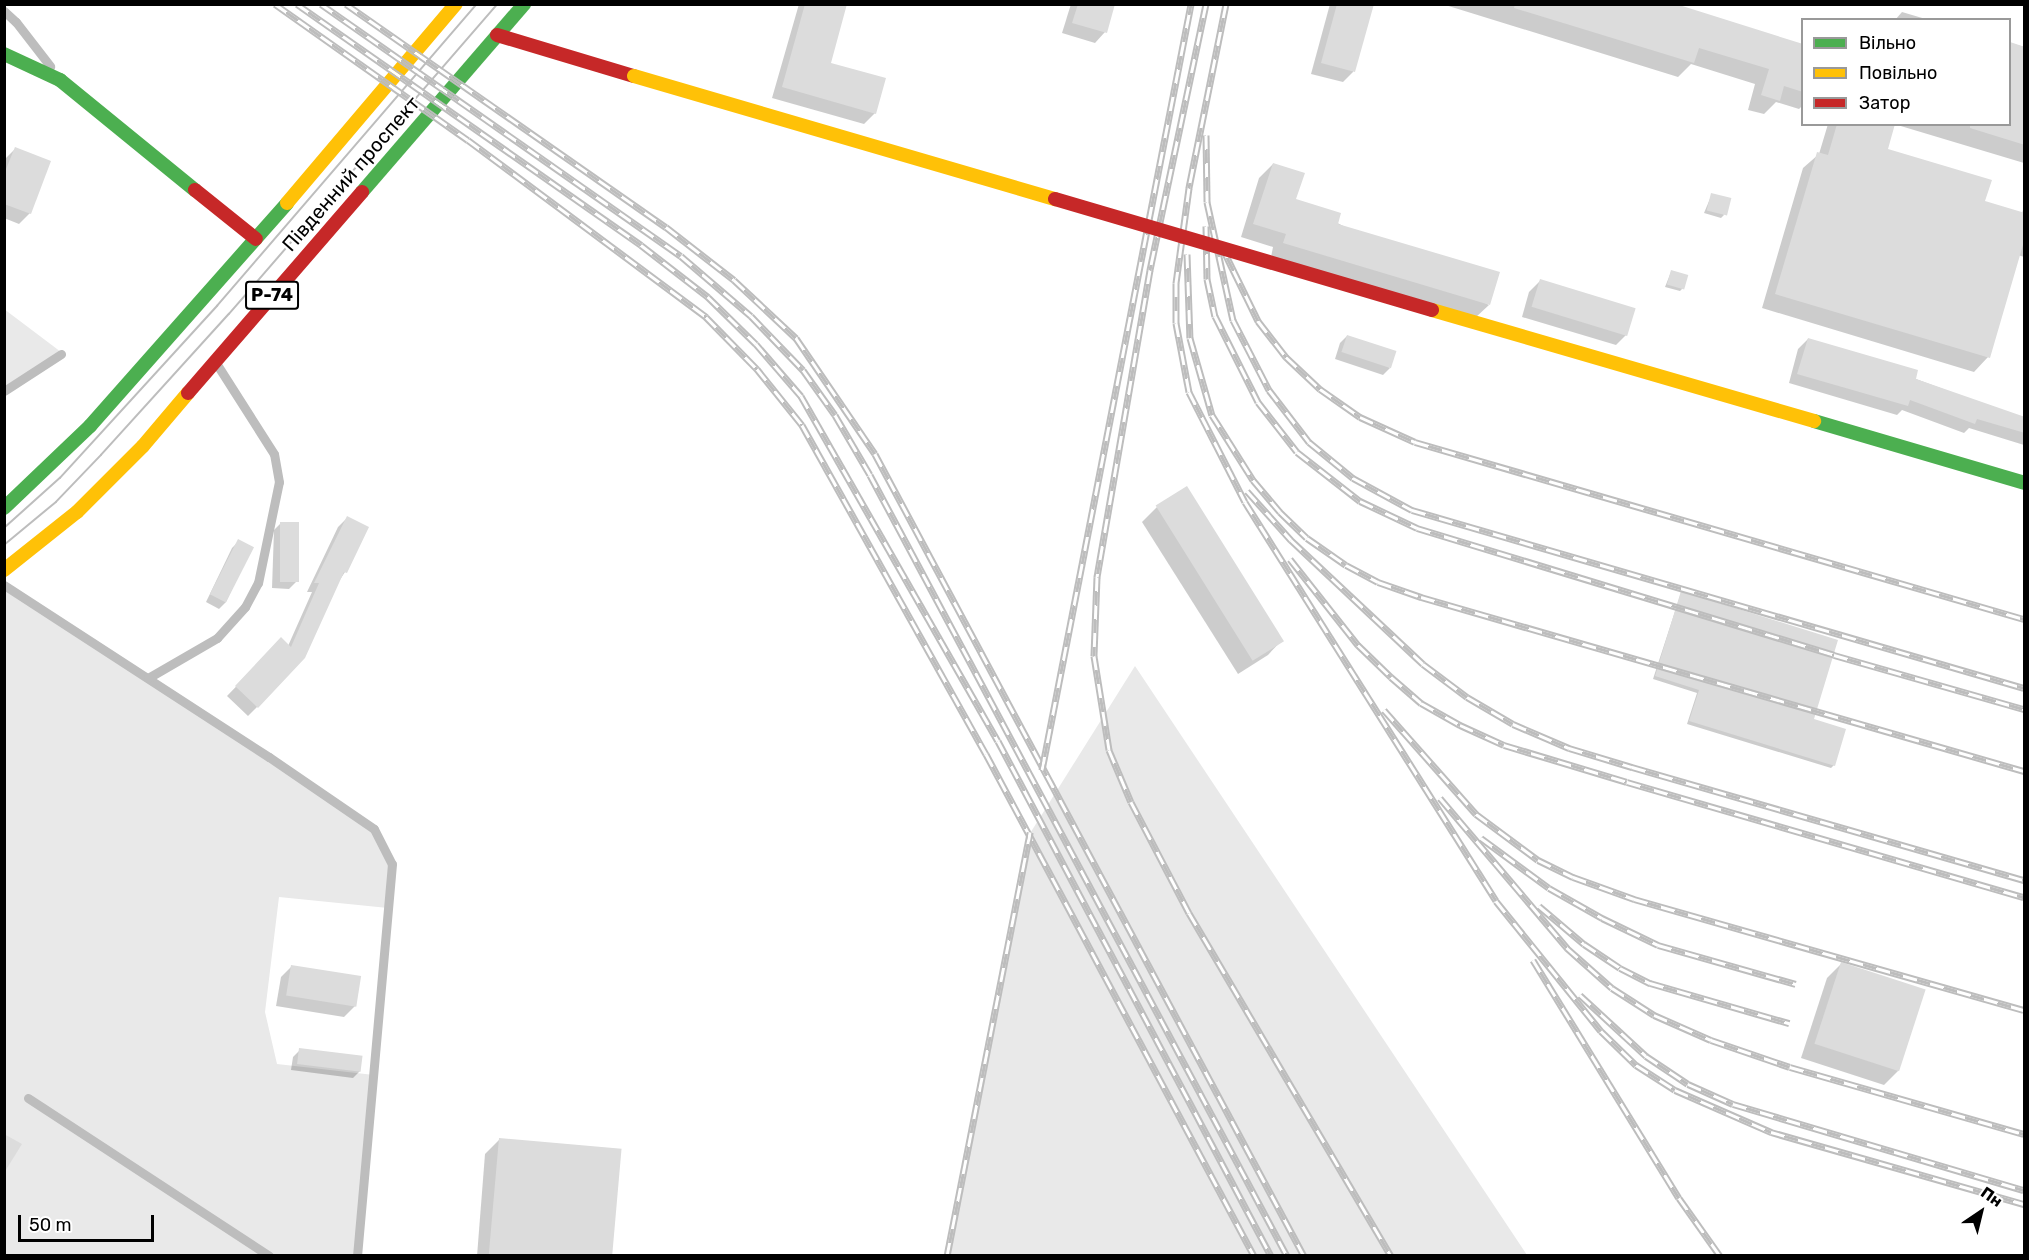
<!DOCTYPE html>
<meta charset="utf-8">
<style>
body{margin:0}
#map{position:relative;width:2029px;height:1260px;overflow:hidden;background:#fff;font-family:Rubik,sans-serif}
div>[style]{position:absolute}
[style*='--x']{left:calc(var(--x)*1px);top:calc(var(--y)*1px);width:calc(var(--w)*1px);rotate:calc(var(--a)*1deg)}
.green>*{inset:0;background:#e9e9e9}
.shadow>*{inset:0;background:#0003}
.building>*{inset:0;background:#dcdcdc;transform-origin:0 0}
.lane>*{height:9px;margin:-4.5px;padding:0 4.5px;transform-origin:4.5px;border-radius:4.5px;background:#bdbdbd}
.fast>*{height:14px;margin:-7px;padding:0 7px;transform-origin:7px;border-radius:7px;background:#4caf50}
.slow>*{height:14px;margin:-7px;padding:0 7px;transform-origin:7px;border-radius:7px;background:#ffc107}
.jam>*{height:14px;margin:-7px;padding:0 7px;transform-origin:7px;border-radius:7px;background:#c62828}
.tram>*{height:1.5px;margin:-0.75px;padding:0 0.75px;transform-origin:0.75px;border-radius:0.75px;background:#bdbdbd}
.rail>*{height:7px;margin-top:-3.5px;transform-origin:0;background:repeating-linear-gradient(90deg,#fff 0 14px,#bdbdbd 0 28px);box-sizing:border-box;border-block:2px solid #bdbdbd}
.fast-bridge>*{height:14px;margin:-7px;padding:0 7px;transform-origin:7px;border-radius:7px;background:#4caf50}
.slow-bridge>*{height:14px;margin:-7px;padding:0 7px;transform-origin:7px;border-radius:7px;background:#ffc107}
.jam-bridge>*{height:14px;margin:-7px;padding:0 7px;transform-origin:7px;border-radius:7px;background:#c62828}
span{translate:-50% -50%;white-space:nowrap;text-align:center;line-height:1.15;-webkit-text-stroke:4.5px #fff;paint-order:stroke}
.shield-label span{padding:2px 4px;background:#fff;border:2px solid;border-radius:4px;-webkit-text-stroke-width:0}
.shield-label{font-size:18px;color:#000;font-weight:700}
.street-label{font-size:20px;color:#000}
.frame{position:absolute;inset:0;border:6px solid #000;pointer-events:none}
.legend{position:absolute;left:1801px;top:18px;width:210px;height:108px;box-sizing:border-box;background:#fff;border:2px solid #999;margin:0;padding:8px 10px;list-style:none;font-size:18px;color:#000}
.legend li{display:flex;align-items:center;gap:12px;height:30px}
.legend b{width:30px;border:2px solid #999}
.north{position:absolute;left:1951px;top:1182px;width:60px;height:60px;-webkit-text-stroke:4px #fff;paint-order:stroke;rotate:35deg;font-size:16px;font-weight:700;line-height:24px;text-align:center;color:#000}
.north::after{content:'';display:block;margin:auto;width:21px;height:27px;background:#000;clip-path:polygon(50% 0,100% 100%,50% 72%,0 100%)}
.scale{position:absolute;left:18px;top:1215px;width:136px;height:27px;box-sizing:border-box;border:3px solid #000;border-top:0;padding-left:8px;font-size:18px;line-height:21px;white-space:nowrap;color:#000;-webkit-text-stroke:4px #fff;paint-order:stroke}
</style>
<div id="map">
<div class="green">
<i style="clip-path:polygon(4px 309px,61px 352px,4px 390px)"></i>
<i style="clip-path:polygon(4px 585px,374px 829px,392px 864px,388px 908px,279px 897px,265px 1012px,277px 1064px,374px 1075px,357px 1255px,5px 1255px)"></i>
<i style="clip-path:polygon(1135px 666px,1527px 1255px,947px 1255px,1029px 835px)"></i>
</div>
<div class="shadow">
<i style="clip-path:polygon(799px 4px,846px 4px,829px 64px,875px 113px,864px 124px,772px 98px)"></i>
<i style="clip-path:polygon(1071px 4px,1114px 4px,1105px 32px,1095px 43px,1062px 33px)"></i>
<i style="clip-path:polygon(1330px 4px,1373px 4px,1353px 72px,1343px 82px,1311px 74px)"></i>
<i style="clip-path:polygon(1442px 4px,1670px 4px,1802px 45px,1802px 106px,1799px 109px,1776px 102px,1764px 114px,1748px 110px,1755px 84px,1691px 64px,1678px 77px)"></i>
<i style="clip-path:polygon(1902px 12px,1929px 20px,1895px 20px)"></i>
<i style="clip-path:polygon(2010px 43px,2024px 47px,2024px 163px,1894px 124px,2010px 124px)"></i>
<i style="clip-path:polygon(1828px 124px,1893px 124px,1886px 150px,1983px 202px,2022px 214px,2024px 206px,2024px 257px,2018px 255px,1988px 357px,1974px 372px,1762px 308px,1803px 168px,1819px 154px)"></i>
<i style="clip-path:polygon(15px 149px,30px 213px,19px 224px,4px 218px,4px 160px)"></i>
<i style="clip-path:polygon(1273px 164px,1295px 200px,1489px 305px,1475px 318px,1271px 257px,1273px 247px,1241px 237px,1259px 178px)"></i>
<i style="clip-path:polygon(1712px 194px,1724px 215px,1721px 218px,1704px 213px)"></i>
<i style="clip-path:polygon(1671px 272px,1683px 288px,1680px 291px,1665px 287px)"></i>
<i style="clip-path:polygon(1540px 281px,1627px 334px,1616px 345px,1522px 317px,1529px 292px)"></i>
<i style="clip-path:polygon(1347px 336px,1390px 368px,1383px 375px,1335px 359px,1340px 343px)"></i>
<i style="clip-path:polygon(1808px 339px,2024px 419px,2024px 445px,1969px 428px,1964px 433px,1902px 410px,1897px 415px,1789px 383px,1798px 349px)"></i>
<i style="clip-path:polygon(1187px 489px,1282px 640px,1268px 655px,1238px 674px,1142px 522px,1157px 507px)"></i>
<i style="clip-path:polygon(347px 518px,345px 572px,257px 707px,248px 716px,227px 696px,281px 640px,288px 646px,312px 592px,307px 592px,338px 527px)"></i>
<i style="clip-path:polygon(281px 523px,296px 582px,289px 589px,272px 588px,274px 530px)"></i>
<i style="clip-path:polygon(239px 541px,252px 547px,226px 602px,219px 609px,206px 602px,232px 548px)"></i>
<i style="clip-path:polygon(1681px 593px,1812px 720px,1834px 765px,1831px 768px,1687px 724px,1697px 693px,1653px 679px)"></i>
<i style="clip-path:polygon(1841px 964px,1899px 1070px,1884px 1085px,1801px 1058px,1827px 978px)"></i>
<i style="clip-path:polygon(291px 967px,355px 1006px,344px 1017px,276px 1006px,281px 977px)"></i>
<i style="clip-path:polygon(300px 1050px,360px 1071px,353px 1078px,291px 1070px,293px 1057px)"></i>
<i style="clip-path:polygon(499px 1140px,612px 1256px,477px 1256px,485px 1154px)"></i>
</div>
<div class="building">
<i style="clip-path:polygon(805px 4px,847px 4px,831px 63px,886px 78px,876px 114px,782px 87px)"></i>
<i style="clip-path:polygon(1078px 4px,1115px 4px,1107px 33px,1072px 23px)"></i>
<i style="clip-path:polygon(1337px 4px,1374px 4px,1355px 72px,1321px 63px)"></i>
<i style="clip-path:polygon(1515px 4px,1676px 4px,1803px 44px,1803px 92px,1784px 86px,1780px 101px,1761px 95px,1769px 69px,1699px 48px,1694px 63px,1514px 8px)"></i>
<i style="clip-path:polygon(2010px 42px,2025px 47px,2025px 145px,1970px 128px,1970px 124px,2010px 124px)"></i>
<i style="clip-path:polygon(1837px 124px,1895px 124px,1888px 149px,1992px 180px,1985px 201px,2025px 213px,2025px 238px,1990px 358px,1775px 294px,1817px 152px,1828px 155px)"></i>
<i style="clip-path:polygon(15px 147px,51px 161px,31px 214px,4px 204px,4px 174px)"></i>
<i style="clip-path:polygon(1273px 163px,1305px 173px,1296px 199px,1341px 213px,1338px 224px,1500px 272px,1490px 305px,1283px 243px,1286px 234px,1253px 224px)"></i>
<i style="left:1711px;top:193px;width:21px;height:18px;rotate:14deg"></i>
<i style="left:1671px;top:270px;width:18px;height:15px;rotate:16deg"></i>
<i style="left:1540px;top:279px;width:100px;height:29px;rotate:17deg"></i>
<i style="left:1347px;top:335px;width:52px;height:18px;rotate:18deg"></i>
<i style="clip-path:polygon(1808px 338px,1918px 370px,1916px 379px,2025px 417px,2025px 433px,1977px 419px,1975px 424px,1910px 400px,1908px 406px,1797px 374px)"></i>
<i style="left:1187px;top:486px;width:183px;height:37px;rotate:58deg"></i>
<i style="clip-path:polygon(347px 516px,369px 527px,347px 573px,344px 572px,305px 658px,258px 708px,235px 686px,281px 637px,291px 647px,319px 583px,314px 583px)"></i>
<i style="left:280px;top:522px;width:19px;height:60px"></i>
<i style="left:238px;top:539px;width:18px;height:62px;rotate:27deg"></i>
<i style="clip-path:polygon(1681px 591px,1838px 640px,1814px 719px,1846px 729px,1835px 766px,1689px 721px,1699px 690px,1655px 676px)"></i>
<i style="left:1841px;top:962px;width:89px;height:86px;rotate:18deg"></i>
<i style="left:291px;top:965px;width:71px;height:31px;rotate:9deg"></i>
<i style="left:299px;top:1048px;width:64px;height:16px;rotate:7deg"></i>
<i style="clip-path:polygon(4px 1134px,22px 1144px,4px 1173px)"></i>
<i style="left:499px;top:1138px;width:123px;height:118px;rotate:5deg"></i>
</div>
<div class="lane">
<i style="--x:4;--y:11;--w:16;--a:43"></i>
<i style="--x:16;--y:22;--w:56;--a:52.3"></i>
<i style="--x:4;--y:391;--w:68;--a:-33"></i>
<i style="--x:4;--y:585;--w:316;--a:33"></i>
<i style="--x:269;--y:757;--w:127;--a:34.4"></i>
<i style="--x:374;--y:829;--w:39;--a:63"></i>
<i style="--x:392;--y:864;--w:394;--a:95.1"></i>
<i style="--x:148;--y:678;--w:80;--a:-30.1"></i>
<i style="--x:217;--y:638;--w:42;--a:-47.9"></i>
<i style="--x:245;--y:607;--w:27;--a:-62"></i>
<i style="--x:258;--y:583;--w:103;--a:-78.3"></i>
<i style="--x:279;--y:482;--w:28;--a:-100"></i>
<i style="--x:274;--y:454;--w:104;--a:-122.5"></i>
<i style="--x:28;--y:1098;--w:288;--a:33.2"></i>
</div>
<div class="fast">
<i style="--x:4;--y:54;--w:62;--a:24.9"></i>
<i style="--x:60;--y:80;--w:174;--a:39.2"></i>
<i style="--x:362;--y:192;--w:248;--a:-49.2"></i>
<i style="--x:4;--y:508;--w:119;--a:-43.6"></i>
<i style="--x:90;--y:426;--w:298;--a:-48.5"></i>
</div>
<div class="slow">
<i style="--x:287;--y:203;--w:261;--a:-49.7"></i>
<i style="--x:4;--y:570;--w:93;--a:-38.5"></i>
<i style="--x:77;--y:512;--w:93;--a:-45"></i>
<i style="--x:143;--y:446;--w:70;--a:-49.7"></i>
</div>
<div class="jam">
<i style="--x:497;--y:35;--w:143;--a:16.7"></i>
<i style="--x:195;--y:190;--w:78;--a:38.8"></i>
<i style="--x:188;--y:393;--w:266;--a:-49.1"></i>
</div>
<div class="tram">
<i style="--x:4;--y:528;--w:75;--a:-41.8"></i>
<i style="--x:60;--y:478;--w:233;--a:-47.6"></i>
<i style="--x:217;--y:306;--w:399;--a:-49.3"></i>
<i style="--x:4;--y:545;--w:67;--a:-39.6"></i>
<i style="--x:56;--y:502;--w:65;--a:-46.2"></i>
<i style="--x:101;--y:455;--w:190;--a:-47.8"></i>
<i style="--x:229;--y:314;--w:410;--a:-49.1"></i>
</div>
<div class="rail">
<i style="--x:275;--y:4;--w:236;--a:35.2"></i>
<i style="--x:468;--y:140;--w:297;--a:36.6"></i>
<i style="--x:706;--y:317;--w:73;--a:45.6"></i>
<i style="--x:757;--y:369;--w:72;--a:51.2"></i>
<i style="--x:802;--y:425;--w:377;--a:60.8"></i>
<i style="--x:986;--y:754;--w:569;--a:61.9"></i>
<i style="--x:297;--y:4;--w:420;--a:35"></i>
<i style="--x:641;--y:245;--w:85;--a:37.8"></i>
<i style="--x:708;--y:297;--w:67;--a:44.4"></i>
<i style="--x:756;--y:344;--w:69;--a:49.1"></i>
<i style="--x:801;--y:396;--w:397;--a:60.3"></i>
<i style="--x:998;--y:741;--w:583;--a:62.07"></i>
<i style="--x:321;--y:4;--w:439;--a:35"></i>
<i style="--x:681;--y:256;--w:92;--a:40.6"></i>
<i style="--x:751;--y:316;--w:75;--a:46.1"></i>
<i style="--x:803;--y:370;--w:55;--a:54.6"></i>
<i style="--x:835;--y:415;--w:69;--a:59.7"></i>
<i style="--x:870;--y:475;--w:885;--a:61.9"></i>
<i style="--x:346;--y:4;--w:390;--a:34.9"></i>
<i style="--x:666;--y:227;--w:86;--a:37.9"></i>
<i style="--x:734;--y:280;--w:85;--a:43.1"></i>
<i style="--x:796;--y:338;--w:140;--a:55.7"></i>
<i style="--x:875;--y:454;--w:910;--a:61.86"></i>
<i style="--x:1206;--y:4;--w:272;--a:101.9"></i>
<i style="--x:1150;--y:270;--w:312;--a:99.8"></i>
<i style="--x:1097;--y:577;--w:79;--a:92.2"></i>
<i style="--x:1094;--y:656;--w:95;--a:80.9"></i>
<i style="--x:1109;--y:750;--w:56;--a:67.1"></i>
<i style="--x:1131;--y:802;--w:125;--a:62.4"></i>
<i style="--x:1189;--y:913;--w:398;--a:59.5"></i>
<i style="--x:1226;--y:4;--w:188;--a:101.4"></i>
<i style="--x:1189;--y:188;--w:96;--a:97.8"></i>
<i style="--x:1176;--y:283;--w:40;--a:90"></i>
<i style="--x:1176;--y:323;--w:70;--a:79.3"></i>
<i style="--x:1189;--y:392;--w:123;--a:63"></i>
<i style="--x:1245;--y:502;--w:471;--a:57.8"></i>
<i style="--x:1496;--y:901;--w:167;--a:51.1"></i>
<i style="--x:1601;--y:1031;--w:49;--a:44.2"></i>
<i style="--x:1636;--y:1065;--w:46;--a:32.7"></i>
<i style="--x:1675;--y:1090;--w:105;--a:23.6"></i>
<i style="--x:1771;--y:1132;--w:263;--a:15.9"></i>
<i style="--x:1206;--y:135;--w:67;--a:89.1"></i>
<i style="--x:1207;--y:202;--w:121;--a:77.6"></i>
<i style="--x:1233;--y:320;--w:79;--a:62.8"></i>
<i style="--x:1269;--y:390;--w:66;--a:52.4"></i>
<i style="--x:1309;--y:442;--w:57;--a:39.3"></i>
<i style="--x:1353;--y:478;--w:67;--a:28.5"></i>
<i style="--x:1412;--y:510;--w:637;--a:16.22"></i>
<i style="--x:1206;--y:226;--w:53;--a:88.9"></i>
<i style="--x:1207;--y:279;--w:38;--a:78"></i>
<i style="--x:1215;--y:316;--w:96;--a:63.4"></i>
<i style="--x:1258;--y:402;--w:63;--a:52"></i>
<i style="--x:1297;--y:452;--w:80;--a:37.9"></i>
<i style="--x:1360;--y:501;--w:63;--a:25.3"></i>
<i style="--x:1417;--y:528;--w:436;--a:16.9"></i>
<i style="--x:1834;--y:655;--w:198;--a:15.9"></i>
<i style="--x:1221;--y:245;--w:85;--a:64"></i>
<i style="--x:1258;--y:321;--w:46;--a:52.1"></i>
<i style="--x:1286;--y:357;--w:47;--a:43.3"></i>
<i style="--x:1320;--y:389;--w:49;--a:35"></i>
<i style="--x:1360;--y:417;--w:60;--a:24.4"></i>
<i style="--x:1415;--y:442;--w:634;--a:16.21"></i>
<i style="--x:1187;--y:254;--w:84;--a:88"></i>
<i style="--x:1190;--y:338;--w:80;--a:74.1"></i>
<i style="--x:1212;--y:415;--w:77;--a:57.8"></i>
<i style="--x:1253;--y:480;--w:42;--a:49.8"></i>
<i style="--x:1280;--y:512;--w:37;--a:44"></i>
<i style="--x:1307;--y:538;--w:47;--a:34.7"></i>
<i style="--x:1346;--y:565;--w:36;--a:28"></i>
<i style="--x:1378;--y:582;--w:46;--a:19.2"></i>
<i style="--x:1421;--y:597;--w:628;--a:16.1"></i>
<i style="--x:1247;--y:491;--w:66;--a:48.1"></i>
<i style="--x:1291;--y:540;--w:181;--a:43.2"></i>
<i style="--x:1423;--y:664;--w:55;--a:36.9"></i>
<i style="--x:1467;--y:697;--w:53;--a:30.4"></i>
<i style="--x:1513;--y:724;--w:61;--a:23.2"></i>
<i style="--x:1569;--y:748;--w:66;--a:16.8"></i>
<i style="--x:1632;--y:767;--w:408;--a:16.1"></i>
<i style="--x:1290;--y:559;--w:110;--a:51.7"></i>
<i style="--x:1358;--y:645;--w:46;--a:44.1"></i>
<i style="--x:1391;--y:677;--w:40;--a:41"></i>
<i style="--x:1421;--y:703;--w:45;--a:29.4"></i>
<i style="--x:1460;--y:725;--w:48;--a:24.4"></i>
<i style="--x:1504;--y:745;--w:128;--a:16.7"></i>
<i style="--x:1627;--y:782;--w:413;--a:16.2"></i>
<i style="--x:1384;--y:710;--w:139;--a:48.5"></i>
<i style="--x:1476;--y:814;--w:77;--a:36.6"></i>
<i style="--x:1538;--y:860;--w:39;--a:26"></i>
<i style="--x:1573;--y:877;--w:65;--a:19.8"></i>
<i style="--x:1634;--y:899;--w:405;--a:15.9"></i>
<i style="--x:1042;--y:770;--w:780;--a:-78.99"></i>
<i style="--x:1440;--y:798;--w:197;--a:49.7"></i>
<i style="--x:1567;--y:948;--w:60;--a:41.6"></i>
<i style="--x:1612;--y:988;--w:50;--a:32.7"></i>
<i style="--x:1654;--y:1015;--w:62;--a:23.7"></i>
<i style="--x:1711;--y:1040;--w:83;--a:18.9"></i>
<i style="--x:1790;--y:1067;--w:243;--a:16"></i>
<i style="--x:1481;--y:838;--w:84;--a:36.3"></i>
<i style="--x:1549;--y:888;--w:61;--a:29.5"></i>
<i style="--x:1602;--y:918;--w:62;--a:25.7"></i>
<i style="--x:1658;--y:945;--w:143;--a:15.8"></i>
<i style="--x:1539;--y:906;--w:59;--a:40.2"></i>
<i style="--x:1584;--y:944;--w:43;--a:33.7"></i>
<i style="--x:1620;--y:968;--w:34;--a:27"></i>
<i style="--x:1650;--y:983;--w:145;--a:16.1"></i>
<i style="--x:1533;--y:960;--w:279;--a:58.5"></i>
<i style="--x:1679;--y:1198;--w:71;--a:54.7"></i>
<i style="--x:1580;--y:995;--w:90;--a:42.7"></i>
<i style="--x:1646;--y:1056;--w:50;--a:33.7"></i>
<i style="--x:1688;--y:1084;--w:49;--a:24"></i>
<i style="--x:1733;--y:1104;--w:303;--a:16.5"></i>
<i style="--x:947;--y:1256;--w:432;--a:-78.9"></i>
</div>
<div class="fast-bridge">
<i style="--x:1814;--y:421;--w:219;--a:16.4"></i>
</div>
<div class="slow-bridge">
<i style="--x:634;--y:76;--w:439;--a:16.3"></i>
<i style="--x:1432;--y:310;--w:398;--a:16.2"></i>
</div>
<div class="jam-bridge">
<i style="--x:1055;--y:199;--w:393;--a:16.4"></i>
</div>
<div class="shield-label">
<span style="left:272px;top:295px">Р-74</span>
</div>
<div class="street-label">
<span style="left:351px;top:174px;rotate:-49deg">Південний проспект</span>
</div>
<div class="frame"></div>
<ul class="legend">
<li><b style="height:8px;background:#4caf50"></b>Вільно</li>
<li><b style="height:8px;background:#ffc107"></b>Повільно</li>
<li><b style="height:8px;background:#c62828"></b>Затор</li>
</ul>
<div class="north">Пн</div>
<div class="scale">50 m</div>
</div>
